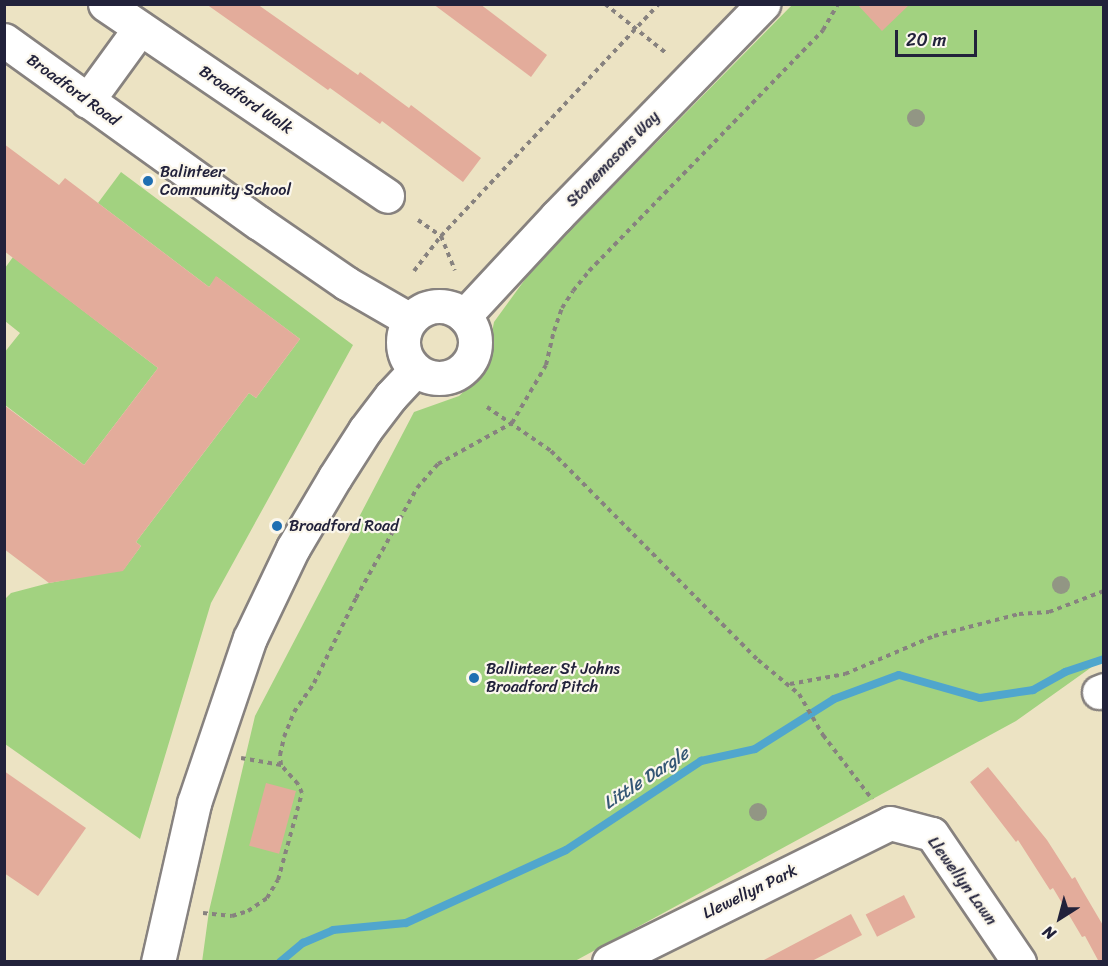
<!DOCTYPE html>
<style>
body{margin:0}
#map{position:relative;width:1108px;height:966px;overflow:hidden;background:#ece3c3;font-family:Sriracha,sans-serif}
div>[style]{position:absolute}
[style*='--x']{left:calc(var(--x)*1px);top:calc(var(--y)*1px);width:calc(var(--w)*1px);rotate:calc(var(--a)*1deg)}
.green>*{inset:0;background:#a2d280}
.stream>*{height:8px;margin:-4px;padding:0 4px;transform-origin:4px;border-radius:4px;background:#50a6cd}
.building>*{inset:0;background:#e3ac9b;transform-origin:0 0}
.path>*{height:4px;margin-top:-2px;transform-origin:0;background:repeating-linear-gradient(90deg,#87827f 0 4.5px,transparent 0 9px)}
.roads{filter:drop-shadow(2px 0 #87827f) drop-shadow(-2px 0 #87827f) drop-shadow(0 2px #87827f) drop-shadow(0 -2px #87827f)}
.minor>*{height:33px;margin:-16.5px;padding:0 16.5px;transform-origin:16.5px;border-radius:16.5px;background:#fff}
.minor>.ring{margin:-16.5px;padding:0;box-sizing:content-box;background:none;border:33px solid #fff;border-radius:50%}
.trees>*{width:18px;height:18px;margin:-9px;border-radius:50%;background:#929684}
.dots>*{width:16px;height:16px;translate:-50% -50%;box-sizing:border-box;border:3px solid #fbf7ec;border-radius:50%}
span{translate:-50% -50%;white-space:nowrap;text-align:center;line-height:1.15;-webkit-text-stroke:4.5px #fbf7ec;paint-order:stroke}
.street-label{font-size:16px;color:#22223b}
.poi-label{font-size:16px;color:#22223b}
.left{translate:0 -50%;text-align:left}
.water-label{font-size:18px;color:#345775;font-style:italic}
.frame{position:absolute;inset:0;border:6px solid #22223b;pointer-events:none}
.north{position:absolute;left:1030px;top:888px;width:60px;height:60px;-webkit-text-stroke:4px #fbf7ec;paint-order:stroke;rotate:216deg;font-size:16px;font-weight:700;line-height:24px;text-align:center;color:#22223b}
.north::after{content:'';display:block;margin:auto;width:21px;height:27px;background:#22223b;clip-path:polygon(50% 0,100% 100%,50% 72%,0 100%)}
.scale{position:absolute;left:895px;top:30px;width:82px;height:27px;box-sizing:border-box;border:3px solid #22223b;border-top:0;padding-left:8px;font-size:18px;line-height:21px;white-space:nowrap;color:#22223b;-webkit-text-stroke:4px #fbf7ec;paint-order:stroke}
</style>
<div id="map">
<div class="green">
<i style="clip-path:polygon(792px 5px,1103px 5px,1103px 659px,1016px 721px,575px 961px,202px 962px,209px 911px,255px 716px,414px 412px,459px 396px,484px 373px,494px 322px,534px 267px)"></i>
<i style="clip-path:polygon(121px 172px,353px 345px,211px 603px,140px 839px,5px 744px,4px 600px,11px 593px,49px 583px,124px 569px,141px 546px,136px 542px,249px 393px,256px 398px,300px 339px,217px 277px,209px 287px,98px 203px)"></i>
<i style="clip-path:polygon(13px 257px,158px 368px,84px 465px,5px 405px,4px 353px,20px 333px,5px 321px,5px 268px)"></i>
</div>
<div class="stream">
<i style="--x:280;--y:962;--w:30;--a:-40"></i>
<i style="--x:303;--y:943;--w:33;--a:-23"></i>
<i style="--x:333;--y:930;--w:73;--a:-5.5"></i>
<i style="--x:406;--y:923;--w:176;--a:-24.5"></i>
<i style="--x:566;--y:850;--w:162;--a:-33.4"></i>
<i style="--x:701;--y:761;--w:55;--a:-12.5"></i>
<i style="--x:755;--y:749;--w:93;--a:-32.3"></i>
<i style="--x:834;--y:699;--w:69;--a:-20.3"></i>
<i style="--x:899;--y:675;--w:84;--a:15.9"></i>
<i style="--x:980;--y:698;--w:54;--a:-8.6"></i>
<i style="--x:1033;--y:690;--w:37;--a:-29"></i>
<i style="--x:1065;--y:672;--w:41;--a:-18.4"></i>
</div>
<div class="building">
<i style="clip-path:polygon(206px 4px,257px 4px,358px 75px,360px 72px,409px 108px,411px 105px,481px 158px,463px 182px,382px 121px,380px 124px,330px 88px,328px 90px)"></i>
<i style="clip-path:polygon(433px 4px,480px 4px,547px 55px,531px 77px)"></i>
<i style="clip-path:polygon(857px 4px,910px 4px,882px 31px)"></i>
<i style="clip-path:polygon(4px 144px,59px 185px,65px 178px,209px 287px,216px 276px,300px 339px,256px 398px,249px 393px,136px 542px,141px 546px,123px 571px,49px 583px,4px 549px,4px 405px,84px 465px,158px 368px,4px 251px)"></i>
<i style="clip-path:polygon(988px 767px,1047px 840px,1072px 879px,1075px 877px,1081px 888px,1104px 927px,1104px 962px,1099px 962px,1085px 936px,1082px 937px,1053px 888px,1050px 890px,1018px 840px,1016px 842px,970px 782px)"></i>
<i style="clip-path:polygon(4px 771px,86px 828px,38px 896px,4px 873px)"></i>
<i style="left:266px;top:783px;width:31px;height:65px;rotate:15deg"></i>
<i style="left:904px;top:895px;width:25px;height:43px;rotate:63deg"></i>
<i style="clip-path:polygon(851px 914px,862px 935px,810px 962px,760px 962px)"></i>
</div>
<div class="path">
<i style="--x:605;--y:4;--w:78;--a:38.8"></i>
<i style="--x:418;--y:220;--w:28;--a:35"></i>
<i style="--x:441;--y:236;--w:37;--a:68"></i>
<i style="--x:414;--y:271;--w:44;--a:-52.4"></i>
<i style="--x:441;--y:236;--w:318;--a:-46.8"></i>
<i style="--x:487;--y:407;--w:78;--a:34.5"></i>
<i style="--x:551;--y:451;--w:294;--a:45.3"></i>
<i style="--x:758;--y:660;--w:53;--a:39.7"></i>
<i style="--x:799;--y:694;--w:48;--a:59.7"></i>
<i style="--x:823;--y:735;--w:81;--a:52.6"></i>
<i style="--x:790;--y:684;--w:56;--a:-10.3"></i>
<i style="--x:845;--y:674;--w:97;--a:-23.1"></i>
<i style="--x:934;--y:636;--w:88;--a:-14.5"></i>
<i style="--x:1019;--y:614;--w:30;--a:-4"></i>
<i style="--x:1049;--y:612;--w:59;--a:-20.9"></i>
<i style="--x:241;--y:758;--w:41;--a:9.9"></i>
<i style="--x:203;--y:913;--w:29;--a:6"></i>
<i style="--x:232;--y:916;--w:17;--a:-17"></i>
<i style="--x:248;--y:911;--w:23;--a:-34"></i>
<i style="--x:267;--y:898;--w:21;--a:-59"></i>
<i style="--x:278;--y:880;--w:90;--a:-74.6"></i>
<i style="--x:302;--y:793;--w:10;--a:-114"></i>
<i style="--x:298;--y:784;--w:25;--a:-132"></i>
<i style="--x:281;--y:765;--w:10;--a:-96"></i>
<i style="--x:280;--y:755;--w:18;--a:-77"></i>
<i style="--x:284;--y:737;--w:27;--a:-68"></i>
<i style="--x:294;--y:712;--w:35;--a:-55"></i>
<i style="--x:314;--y:683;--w:95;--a:-63.7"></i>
<i style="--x:356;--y:598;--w:126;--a:-61"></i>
<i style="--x:417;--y:488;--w:32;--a:-49"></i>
<i style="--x:438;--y:464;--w:85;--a:-29"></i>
<i style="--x:512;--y:423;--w:67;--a:-59.6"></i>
<i style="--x:546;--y:365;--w:35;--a:-77"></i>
<i style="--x:554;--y:331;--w:24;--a:-71"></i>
<i style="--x:562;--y:308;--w:20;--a:-57"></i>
<i style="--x:573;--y:291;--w:26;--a:-51"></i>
<i style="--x:589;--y:271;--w:336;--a:-45.8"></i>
<i style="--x:823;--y:30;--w:30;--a:-60"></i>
</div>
<div class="roads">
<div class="minor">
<i style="--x:105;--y:4;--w:341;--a:34.2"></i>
<i style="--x:4;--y:40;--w:314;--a:35.7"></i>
<i style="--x:259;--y:223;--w:106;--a:34.6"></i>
<i style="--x:346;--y:283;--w:74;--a:30"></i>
<i style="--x:87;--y:101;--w:90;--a:-54"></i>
<i class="ring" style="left:403px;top:306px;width:39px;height:39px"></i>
<i style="--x:464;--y:316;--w:137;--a:-47.1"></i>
<i style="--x:557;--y:216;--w:296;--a:-45.8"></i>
<i style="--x:1099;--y:692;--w:5;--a:-22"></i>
<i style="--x:158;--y:962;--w:163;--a:-77.2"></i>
<i style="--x:194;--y:803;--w:174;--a:-71.3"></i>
<i style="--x:250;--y:638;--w:100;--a:-64.5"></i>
<i style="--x:293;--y:548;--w:82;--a:-59.4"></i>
<i style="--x:335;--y:477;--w:56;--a:-57.4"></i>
<i style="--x:365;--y:430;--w:43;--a:-52.6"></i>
<i style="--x:391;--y:396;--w:35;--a:-47"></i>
<i style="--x:609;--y:962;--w:313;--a:-26.3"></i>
<i style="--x:890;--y:823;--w:43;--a:14.7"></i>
<i style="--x:932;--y:834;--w:155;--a:55.8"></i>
</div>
</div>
<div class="trees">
<i style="left:916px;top:118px"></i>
<i style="left:1061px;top:585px"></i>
<i style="left:758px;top:812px"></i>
</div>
<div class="dots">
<i style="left:148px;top:181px;background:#1f6fb2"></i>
<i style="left:277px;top:526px;background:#1f6fb2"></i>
<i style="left:474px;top:678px;background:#1f6fb2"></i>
</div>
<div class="street-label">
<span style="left:73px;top:90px;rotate:36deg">Broadford Road</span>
<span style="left:246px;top:100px;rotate:34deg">Broadford Walk</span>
<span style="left:613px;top:159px;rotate:-46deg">Stonemasons Way</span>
<span style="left:962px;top:881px;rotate:54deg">Llewellyn Lawn</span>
<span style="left:750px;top:892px;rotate:-26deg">Llewellyn Park</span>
</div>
<div class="poi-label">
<span class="left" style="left:160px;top:181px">Balinteer<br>Community School</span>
<span class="left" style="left:289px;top:526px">Broadford Road</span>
<span class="left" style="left:486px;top:678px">Ballinteer St Johns<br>Broadford Pitch</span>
</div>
<div class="water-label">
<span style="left:646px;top:778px;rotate:-33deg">Little Dargle</span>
</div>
<div class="frame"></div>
<div class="north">N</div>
<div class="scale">20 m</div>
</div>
